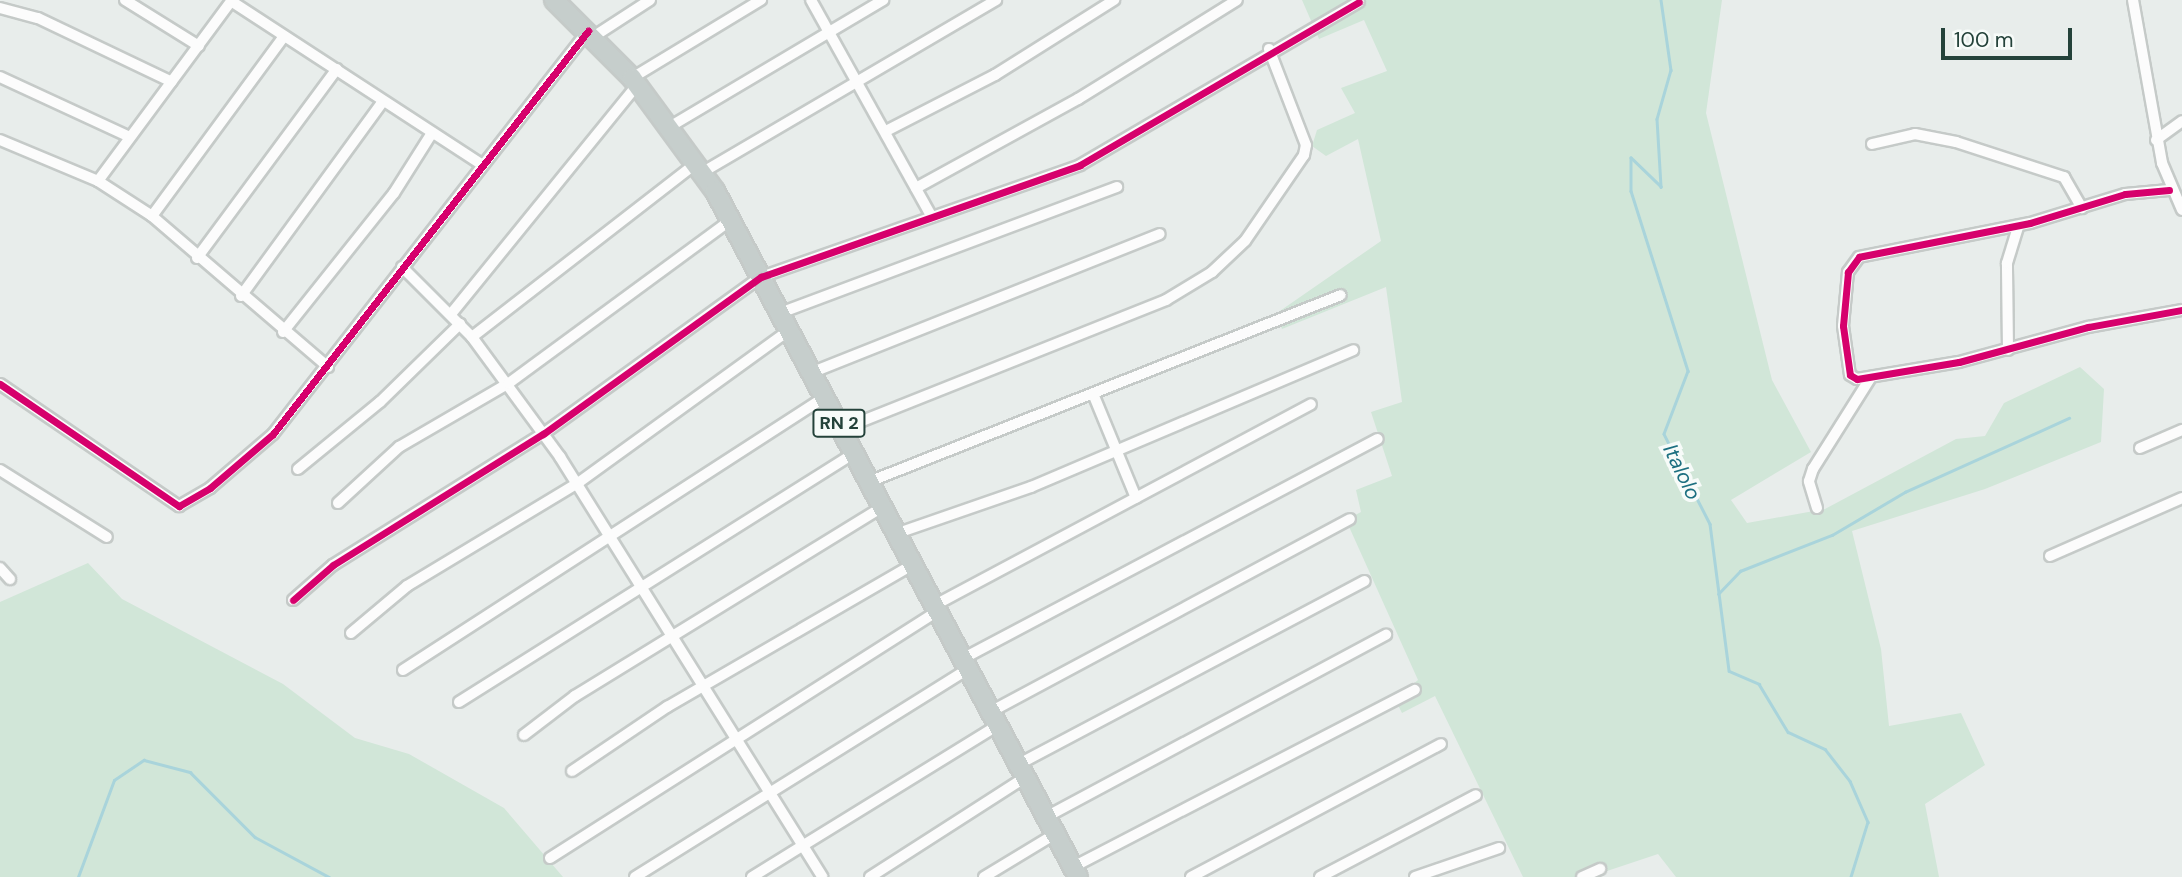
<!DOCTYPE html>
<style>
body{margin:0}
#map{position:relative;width:2182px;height:877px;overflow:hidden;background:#e8edeb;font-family:"DM Sans",sans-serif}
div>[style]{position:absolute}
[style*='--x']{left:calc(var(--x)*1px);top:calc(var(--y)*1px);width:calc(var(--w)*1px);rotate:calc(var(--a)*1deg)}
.green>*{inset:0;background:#d1e6d8}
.stream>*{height:2.5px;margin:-1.25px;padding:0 1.25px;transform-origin:1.25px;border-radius:1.25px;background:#a9d4db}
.roads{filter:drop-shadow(2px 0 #c5cac8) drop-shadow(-2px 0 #c5cac8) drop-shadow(0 2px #c5cac8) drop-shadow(0 -2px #c5cac8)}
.minor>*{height:10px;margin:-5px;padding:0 5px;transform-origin:5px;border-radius:5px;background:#fcfcfc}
.trunk>*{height:18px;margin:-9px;padding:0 9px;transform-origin:9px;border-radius:9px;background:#c6cecc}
.cycleway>*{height:7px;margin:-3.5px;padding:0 3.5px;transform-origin:3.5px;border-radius:3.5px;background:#d6006c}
span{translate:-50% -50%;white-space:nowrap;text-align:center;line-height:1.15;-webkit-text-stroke:7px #f7fbf9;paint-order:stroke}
.shield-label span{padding:2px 5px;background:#f7fbf9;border:2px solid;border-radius:5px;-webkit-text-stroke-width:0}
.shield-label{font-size:18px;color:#24423a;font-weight:700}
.water-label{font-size:21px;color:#1c6f80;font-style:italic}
.scale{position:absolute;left:1941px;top:28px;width:131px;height:32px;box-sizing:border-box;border:4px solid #24423a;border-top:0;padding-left:9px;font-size:21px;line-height:24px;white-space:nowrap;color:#24423a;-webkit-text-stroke:5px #f7fbf9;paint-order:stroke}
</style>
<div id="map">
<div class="green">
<i style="clip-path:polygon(1302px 0,1722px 0,1706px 113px,1772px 380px,1811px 452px,1731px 500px,1747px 523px,1825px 509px,1956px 439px,1985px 436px,2004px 403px,2080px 367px,2104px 389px,2101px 442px,1985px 489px,1852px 531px,1881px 649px,1889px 726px,1961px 713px,1985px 765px,1925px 804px,1939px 877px,1676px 877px,1658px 854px,1589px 877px,1523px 877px,1435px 696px,1402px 713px,1395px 699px,1418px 680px,1346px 520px,1361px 512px,1356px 490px,1392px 476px,1371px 412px,1402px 402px,1386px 287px,1282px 329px,1277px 313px,1381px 241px,1358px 139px,1326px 156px,1312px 146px,1317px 130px,1355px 113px,1341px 88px,1387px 71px,1364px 20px,1319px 39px)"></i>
<i style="clip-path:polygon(88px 563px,122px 599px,283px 684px,355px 738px,409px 754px,504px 808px,563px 877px,0 877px,0 602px)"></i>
</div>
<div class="stream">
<i style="--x:1661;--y:0;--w:71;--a:81.9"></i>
<i style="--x:1671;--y:70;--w:51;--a:105.9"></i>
<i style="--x:1657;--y:119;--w:68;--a:86.6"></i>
<i style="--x:1661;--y:187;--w:42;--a:-136"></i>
<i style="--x:1631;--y:158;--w:33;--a:90"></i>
<i style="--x:1631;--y:191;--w:189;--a:72.4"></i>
<i style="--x:1688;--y:371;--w:67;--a:110.9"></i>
<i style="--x:1664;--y:434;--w:101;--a:62.9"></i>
<i style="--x:1710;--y:524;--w:148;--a:82.6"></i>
<i style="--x:1729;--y:671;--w:33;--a:23"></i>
<i style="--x:1759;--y:684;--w:56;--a:58.9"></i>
<i style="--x:1788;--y:732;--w:41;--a:24.7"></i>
<i style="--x:1825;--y:749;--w:41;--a:52"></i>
<i style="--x:1850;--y:781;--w:45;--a:66.3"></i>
<i style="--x:1868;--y:822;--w:58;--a:107.2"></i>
<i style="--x:1718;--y:594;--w:32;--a:-46"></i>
<i style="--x:1740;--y:571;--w:99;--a:-21.4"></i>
<i style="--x:1832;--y:535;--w:85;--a:-30.5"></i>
<i style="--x:1905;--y:492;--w:180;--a:-24.3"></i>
<i style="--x:78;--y:877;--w:103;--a:-69.6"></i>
<i style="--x:114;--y:780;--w:36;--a:-34"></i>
<i style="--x:144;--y:760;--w:48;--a:14.6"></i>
<i style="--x:190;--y:772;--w:92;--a:45"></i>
<i style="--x:255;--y:837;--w:84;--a:28.4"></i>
</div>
<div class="roads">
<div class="minor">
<i style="--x:125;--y:0;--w:87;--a:31.9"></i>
<i style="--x:811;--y:0;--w:247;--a:60.9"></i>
<i style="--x:2133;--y:0;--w:166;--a:79.9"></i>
<i style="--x:2162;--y:163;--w:51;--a:66.9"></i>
<i style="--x:231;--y:1;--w:298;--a:33.1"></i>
<i style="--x:0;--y:8;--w:39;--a:15"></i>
<i style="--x:38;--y:18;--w:148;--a:25.5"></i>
<i style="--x:593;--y:37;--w:68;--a:-33"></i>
<i style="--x:0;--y:77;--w:143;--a:24.8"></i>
<i style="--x:632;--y:78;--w:151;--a:-31.2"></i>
<i style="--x:671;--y:126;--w:247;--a:-30.7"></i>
<i style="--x:886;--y:131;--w:123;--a:-27.2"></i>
<i style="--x:995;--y:75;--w:141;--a:-32.2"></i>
<i style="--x:0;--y:140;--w:106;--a:22.7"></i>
<i style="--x:98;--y:181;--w:64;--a:32.9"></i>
<i style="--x:152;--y:216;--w:232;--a:40.6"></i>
<i style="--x:2156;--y:140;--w:32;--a:-36"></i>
<i style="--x:1872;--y:144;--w:44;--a:-13.1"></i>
<i style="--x:1915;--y:134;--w:42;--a:11"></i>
<i style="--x:1956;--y:142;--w:114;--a:18"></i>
<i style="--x:2064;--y:177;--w:36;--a:60"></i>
<i style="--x:703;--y:172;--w:340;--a:-30.4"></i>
<i style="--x:98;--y:181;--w:225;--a:-53.5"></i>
<i style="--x:916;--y:188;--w:185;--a:-28.8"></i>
<i style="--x:1078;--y:99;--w:187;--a:-31.9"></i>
<i style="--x:2169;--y:190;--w:44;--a:174.8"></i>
<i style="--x:2125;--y:194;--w:99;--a:163"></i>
<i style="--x:2030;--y:223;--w:174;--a:168.8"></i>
<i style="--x:1859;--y:257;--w:19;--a:126"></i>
<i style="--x:1848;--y:272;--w:54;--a:95.3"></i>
<i style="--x:1843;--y:326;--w:49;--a:81.9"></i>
<i style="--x:1850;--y:375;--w:8;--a:30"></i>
<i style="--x:1857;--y:379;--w:103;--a:-9.5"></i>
<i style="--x:1959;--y:362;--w:134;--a:-15.2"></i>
<i style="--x:2088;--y:327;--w:96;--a:-10.3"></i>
<i style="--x:152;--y:216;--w:223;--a:-53.7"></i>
<i style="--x:197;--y:258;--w:235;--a:-53.5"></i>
<i style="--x:402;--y:267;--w:99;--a:45"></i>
<i style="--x:472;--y:337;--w:149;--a:53.7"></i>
<i style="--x:560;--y:457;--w:495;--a:58"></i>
<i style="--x:241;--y:296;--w:241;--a:-53.9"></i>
<i style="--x:780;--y:313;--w:360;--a:-20.5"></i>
<i style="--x:451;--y:314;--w:295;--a:-50.9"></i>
<i style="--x:283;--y:332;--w:178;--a:-51.4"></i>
<i style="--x:394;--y:193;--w:71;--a:-57.7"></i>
<i style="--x:472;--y:337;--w:284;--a:-37.8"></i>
<i style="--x:2008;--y:350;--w:87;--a:-90.7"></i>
<i style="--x:2007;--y:263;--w:39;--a:-73"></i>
<i style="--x:813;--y:372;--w:373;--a:-21.7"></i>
<i style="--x:0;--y:384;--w:217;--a:34.3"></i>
<i style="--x:179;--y:506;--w:36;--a:-30"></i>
<i style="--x:210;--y:488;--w:83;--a:-40.6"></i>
<i style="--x:273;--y:434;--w:512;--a:-51.99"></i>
<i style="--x:1094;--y:396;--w:110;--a:67.6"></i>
<i style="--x:842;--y:429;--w:349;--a:-21.7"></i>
<i style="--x:1166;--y:300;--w:54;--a:-31.3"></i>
<i style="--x:1212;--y:272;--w:45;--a:-43.2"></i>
<i style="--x:1245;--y:241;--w:104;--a:-55.5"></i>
<i style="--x:1304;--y:155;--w:10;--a:-79"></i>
<i style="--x:1306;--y:145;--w:103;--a:-111.1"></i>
<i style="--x:2140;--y:448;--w:46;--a:-23.2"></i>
<i style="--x:298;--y:469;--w:106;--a:-39.3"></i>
<i style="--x:380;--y:402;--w:112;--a:-44.3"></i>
<i style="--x:0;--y:470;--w:126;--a:32.1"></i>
<i style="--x:871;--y:481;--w:505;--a:-21.59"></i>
<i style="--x:338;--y:503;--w:83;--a:-42.6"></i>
<i style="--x:399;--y:447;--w:127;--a:-30.2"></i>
<i style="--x:509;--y:383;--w:277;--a:-36.3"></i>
<i style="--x:1817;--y:508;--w:28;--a:-107"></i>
<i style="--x:1809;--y:481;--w:13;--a:-72"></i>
<i style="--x:1813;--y:469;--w:109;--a:-57.8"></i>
<i style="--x:898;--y:533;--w:141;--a:-19.1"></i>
<i style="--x:1031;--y:487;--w:350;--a:-23"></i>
<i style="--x:2050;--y:556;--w:144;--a:-23.7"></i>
<i style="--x:0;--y:568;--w:15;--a:48"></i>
<i style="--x:293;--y:600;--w:53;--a:-41.2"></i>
<i style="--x:333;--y:565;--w:248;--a:-32"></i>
<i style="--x:543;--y:434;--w:269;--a:-35.8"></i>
<i style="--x:761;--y:277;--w:338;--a:-19.3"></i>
<i style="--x:1080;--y:165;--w:323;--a:-30.3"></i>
<i style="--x:935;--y:605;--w:426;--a:-28.1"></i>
<i style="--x:351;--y:633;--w:73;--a:-40"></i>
<i style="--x:407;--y:586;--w:200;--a:-31.1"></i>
<i style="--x:578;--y:483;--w:261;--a:-35.9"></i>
<i style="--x:964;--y:658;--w:468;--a:-27.9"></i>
<i style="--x:403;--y:670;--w:503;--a:-32.9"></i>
<i style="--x:459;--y:702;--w:468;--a:-32.2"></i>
<i style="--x:992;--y:711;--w:406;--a:-28.2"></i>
<i style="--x:524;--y:735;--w:64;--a:-37.4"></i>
<i style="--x:575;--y:696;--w:363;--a:-31.6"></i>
<i style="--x:1019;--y:764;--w:391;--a:-27.9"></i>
<i style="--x:572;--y:771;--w:115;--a:-34"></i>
<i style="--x:667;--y:707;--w:285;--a:-30.1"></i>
<i style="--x:1046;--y:817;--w:386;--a:-28.2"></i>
<i style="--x:550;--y:858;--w:460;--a:-32.5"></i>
<i style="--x:1073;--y:867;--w:385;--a:-27.4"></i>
<i style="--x:635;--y:877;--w:395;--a:-32"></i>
<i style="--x:752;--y:877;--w:289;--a:-31.7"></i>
<i style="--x:870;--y:877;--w:185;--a:-32.7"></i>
<i style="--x:984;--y:877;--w:83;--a:-31.2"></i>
<i style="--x:1191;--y:877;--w:283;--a:-28"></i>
<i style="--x:1320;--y:877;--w:176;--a:-27.7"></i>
<i style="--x:1415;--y:877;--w:89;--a:-19"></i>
<i style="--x:1582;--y:877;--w:20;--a:-24"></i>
</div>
<div class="trunk">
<i style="--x:554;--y:0;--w:110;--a:45"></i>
<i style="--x:632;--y:78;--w:140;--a:53.7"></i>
<i style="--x:715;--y:191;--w:776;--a:62.11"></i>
</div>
</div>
<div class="cycleway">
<i style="--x:2169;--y:190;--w:44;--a:174.8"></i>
<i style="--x:2125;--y:194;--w:99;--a:163"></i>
<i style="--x:2030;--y:223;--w:174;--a:168.8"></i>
<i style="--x:1859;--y:257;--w:19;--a:126"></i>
<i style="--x:1848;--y:272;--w:54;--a:95.3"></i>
<i style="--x:1843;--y:326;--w:49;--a:81.9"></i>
<i style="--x:1850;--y:375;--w:8;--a:30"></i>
<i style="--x:1857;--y:379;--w:103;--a:-9.5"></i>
<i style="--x:1959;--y:362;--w:134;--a:-15.2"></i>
<i style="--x:2088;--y:327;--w:96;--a:-10.3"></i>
<i style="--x:0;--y:384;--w:217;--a:34.3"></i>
<i style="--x:179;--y:506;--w:36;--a:-30"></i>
<i style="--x:210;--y:488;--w:83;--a:-40.6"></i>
<i style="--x:273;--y:434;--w:512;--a:-51.99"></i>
<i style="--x:293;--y:600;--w:53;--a:-41.2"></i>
<i style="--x:333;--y:565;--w:248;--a:-32"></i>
<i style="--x:543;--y:434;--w:269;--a:-35.8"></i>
<i style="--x:761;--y:277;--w:338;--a:-19.3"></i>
<i style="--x:1080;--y:165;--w:323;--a:-30.3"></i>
</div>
<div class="shield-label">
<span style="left:839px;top:423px">RN 2</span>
</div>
<div class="water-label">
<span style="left:1682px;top:472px;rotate:64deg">Italolo</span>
</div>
<div class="scale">100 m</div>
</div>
